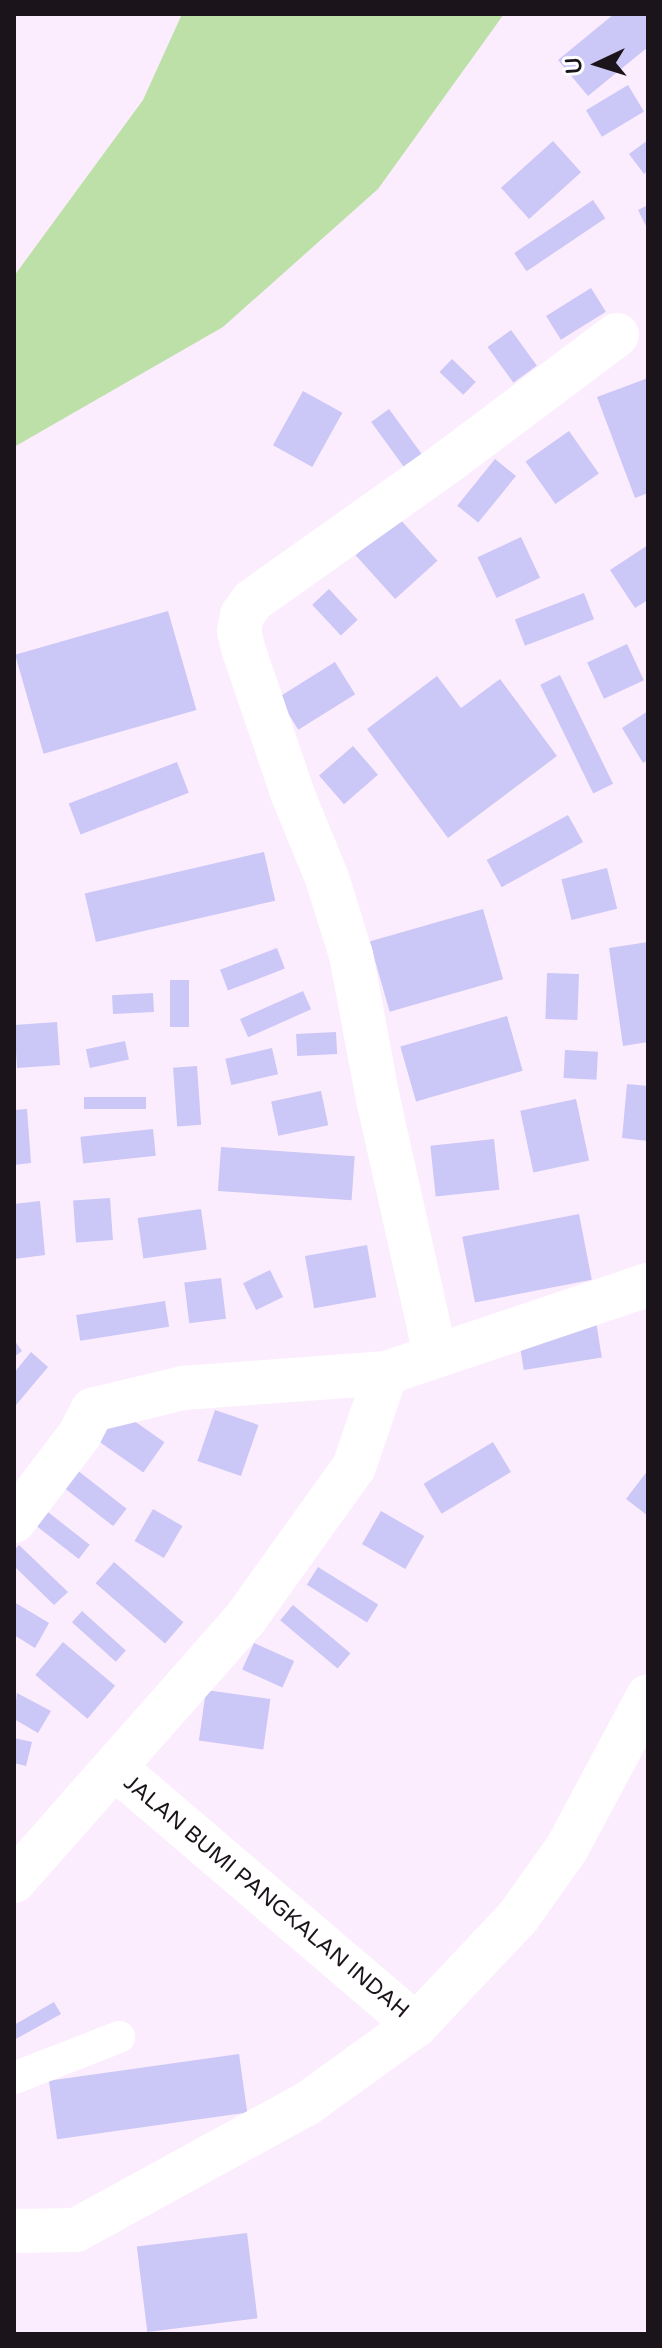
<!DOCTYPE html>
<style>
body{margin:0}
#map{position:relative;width:662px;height:2348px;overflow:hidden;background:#fcedfe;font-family:"Varela Round",sans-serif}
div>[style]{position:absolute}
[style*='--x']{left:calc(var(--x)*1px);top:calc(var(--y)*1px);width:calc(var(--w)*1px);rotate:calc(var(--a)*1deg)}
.green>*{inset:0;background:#bde0a8}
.building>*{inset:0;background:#cbc7f6;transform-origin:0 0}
.lane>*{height:32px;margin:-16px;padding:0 16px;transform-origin:16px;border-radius:16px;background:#fff}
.street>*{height:44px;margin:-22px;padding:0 22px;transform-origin:22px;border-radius:22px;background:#fff}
span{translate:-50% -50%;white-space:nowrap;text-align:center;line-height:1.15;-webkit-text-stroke:6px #fff;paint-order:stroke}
.street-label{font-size:22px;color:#1b151b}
.frame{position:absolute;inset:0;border:16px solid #1b151b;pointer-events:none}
.north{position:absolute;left:558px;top:24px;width:80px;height:80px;-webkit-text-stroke:6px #fff;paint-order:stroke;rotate:266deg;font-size:22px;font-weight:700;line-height:32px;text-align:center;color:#1b151b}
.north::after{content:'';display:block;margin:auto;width:28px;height:36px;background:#1b151b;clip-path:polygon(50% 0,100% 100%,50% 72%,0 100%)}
</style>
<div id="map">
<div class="green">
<i style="clip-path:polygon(182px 14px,504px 14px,378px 189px,223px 327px,14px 447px,14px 276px,143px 100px)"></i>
</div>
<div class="building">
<i style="clip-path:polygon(614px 14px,648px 14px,648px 47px,588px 96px,558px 60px)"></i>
<i style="left:628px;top:85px;width:31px;height:49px;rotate:59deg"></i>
<i style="clip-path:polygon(648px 140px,648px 171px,644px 174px,629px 154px)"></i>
<i style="left:553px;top:141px;width:42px;height:70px;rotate:48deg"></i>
<i style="left:593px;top:200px;width:22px;height:95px;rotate:56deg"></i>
<i style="clip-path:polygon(648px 205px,648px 230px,638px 210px)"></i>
<i style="left:591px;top:288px;width:28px;height:53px;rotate:58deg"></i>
<i style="left:511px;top:330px;width:44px;height:29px;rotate:54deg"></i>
<i style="left:452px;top:359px;width:33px;height:18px;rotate:44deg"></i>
<i style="clip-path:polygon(648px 378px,648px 493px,635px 498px,597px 397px)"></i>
<i style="left:303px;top:391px;width:45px;height:62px;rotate:29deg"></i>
<i style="left:389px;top:409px;width:63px;height:22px;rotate:54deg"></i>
<i style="left:569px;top:431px;width:52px;height:53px;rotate:55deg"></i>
<i style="left:495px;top:459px;width:27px;height:60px;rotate:39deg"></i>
<i style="left:398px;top:517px;width:59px;height:57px;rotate:48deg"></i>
<i style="left:521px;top:537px;width:45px;height:48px;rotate:65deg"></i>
<i style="clip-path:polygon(648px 545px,648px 600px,635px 608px,610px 570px)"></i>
<i style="left:329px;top:589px;width:42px;height:23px;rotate:47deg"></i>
<i style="left:584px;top:593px;width:28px;height:74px;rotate:69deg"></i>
<i style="left:168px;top:611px;width:103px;height:159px;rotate:74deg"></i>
<i style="left:627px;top:644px;width:40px;height:44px;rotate:65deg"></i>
<i style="left:335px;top:662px;width:38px;height:67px;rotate:58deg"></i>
<i style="left:560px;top:675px;width:121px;height:22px;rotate:64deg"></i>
<i style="clip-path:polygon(437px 676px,461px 708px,500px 679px,557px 756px,448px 838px,367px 729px)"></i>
<i style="clip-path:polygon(648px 711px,648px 760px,643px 763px,622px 728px)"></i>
<i style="left:353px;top:746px;width:38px;height:45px;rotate:49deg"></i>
<i style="left:177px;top:762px;width:33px;height:116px;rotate:69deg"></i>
<i style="left:568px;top:815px;width:31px;height:93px;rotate:61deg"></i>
<i style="left:264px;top:852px;width:50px;height:184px;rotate:77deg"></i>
<i style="left:607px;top:868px;width:42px;height:47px;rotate:76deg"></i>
<i style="left:483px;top:909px;width:73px;height:118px;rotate:74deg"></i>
<i style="clip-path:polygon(648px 942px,648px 1042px,623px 1046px,609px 948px)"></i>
<i style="left:277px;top:948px;width:22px;height:61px;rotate:69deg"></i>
<i style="left:547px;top:973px;width:32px;height:46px;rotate:2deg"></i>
<i style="left:170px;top:980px;width:19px;height:47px"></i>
<i style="left:303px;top:991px;width:20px;height:69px;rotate:66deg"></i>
<i style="left:153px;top:993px;width:19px;height:41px;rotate:87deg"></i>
<i style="left:507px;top:1016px;width:57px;height:111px;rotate:74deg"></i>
<i style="left:57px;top:1022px;width:43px;height:43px;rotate:86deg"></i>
<i style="left:336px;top:1032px;width:22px;height:40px;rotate:87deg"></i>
<i style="left:125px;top:1041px;width:19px;height:40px;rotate:78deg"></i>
<i style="left:272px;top:1048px;width:27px;height:48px;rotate:77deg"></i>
<i style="left:565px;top:1050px;width:33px;height:28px;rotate:3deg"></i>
<i style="left:197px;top:1066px;width:59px;height:24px;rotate:86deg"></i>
<i style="clip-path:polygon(627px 1084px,648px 1086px,648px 1141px,622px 1138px)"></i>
<i style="left:321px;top:1091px;width:35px;height:51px;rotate:78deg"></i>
<i style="left:84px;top:1097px;width:62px;height:12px"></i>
<i style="left:576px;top:1099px;width:63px;height:57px;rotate:78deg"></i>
<i style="clip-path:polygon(27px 1109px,31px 1163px,14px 1165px,14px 1110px)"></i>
<i style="left:153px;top:1129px;width:27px;height:73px;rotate:84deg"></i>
<i style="left:494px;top:1139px;width:51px;height:64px;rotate:84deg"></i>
<i style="left:221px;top:1147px;width:134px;height:44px;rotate:4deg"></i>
<i style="left:110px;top:1198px;width:42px;height:37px;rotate:86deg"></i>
<i style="clip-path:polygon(40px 1201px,45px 1255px,14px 1259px,14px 1204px)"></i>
<i style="left:201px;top:1209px;width:41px;height:64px;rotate:82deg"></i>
<i style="left:579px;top:1214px;width:67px;height:119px;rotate:79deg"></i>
<i style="left:367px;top:1245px;width:53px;height:63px;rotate:80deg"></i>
<i style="left:270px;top:1270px;width:30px;height:30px;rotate:64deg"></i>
<i style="left:221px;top:1278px;width:41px;height:37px;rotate:83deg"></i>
<i style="left:165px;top:1301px;width:26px;height:90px;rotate:81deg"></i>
<i style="left:596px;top:1321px;width:37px;height:79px;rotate:81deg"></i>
<i style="clip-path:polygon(14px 1340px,22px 1351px,14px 1357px)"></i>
<i style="clip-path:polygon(31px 1352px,48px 1367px,16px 1405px,14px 1373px)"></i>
<i style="left:117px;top:1409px;width:58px;height:37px;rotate:35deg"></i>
<i style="left:215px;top:1410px;width:46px;height:54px;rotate:19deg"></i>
<i style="left:493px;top:1442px;width:35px;height:81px;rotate:59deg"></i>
<i style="left:77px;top:1470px;width:63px;height:22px;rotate:38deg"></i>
<i style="clip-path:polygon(648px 1470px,648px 1516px,626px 1499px)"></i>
<i style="left:44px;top:1509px;width:58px;height:18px;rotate:38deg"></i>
<i style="left:153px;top:1509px;width:34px;height:37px;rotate:30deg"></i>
<i style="left:381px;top:1511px;width:50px;height:38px;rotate:30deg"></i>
<i style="clip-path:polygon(19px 1545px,68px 1592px,54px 1605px,14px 1566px,14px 1550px)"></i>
<i style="left:114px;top:1562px;width:92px;height:28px;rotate:41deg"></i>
<i style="left:318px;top:1567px;width:71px;height:21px;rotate:32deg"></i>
<i style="clip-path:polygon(14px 1602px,49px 1623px,35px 1648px,14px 1635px)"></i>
<i style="left:293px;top:1605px;width:75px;height:20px;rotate:40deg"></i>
<i style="left:82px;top:1611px;width:59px;height:15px;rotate:42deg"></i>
<i style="left:63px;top:1642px;width:68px;height:43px;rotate:40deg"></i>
<i style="left:254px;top:1643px;width:44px;height:29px;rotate:24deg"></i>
<i style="left:206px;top:1690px;width:65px;height:51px;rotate:8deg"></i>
<i style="clip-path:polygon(17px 1693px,51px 1711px,38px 1733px,14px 1719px)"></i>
<i style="clip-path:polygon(14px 1738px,32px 1742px,26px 1766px,14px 1763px)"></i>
<i style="clip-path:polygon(54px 2002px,61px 2014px,14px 2040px,14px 2025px)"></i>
<i style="left:239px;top:2054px;width:59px;height:192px;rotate:82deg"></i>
<i style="left:247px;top:2233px;width:86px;height:111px;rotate:83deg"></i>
</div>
<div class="lane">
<i style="--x:14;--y:2078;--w:113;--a:-21.3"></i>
</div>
<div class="street">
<i style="--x:435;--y:1354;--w:261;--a:-102.6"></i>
<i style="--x:378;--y:1099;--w:147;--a:-100.6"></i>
<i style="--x:351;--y:955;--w:81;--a:-107.3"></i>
<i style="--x:327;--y:878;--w:90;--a:-112.3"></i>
<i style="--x:293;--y:795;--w:152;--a:-108.8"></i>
<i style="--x:244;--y:651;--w:21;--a:-104"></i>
<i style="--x:239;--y:631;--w:16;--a:-79"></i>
<i style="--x:242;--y:615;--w:17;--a:-54"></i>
<i style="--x:252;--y:601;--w:242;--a:-35.4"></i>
<i style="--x:449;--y:461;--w:210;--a:-36.9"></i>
<i style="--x:14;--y:1521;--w:109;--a:-52.8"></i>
<i style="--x:80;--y:1434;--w:27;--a:-63"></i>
<i style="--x:92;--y:1410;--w:94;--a:-13.6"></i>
<i style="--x:183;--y:1388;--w:204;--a:-4.2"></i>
<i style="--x:386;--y:1373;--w:276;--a:-18.6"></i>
<i style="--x:115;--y:1768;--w:396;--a:40.5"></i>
<i style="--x:14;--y:1881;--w:349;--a:-48.6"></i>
<i style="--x:245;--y:1619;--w:187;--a:-54.4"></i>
<i style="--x:354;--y:1467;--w:99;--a:-71.2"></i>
<i style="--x:14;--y:2231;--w:62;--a:-0.9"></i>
<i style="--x:76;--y:2230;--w:264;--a:-28.7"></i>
<i style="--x:308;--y:2103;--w:133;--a:-35.8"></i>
<i style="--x:416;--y:2025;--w:149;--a:-46.6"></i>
<i style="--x:518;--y:1917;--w:85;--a:-54.6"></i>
<i style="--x:567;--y:1848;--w:172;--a:-61.9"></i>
</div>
<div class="street-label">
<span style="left:266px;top:1897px;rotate:40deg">JALAN BUMI PANGKALAN INDAH</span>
</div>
<div class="frame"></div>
<div class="north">U</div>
</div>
